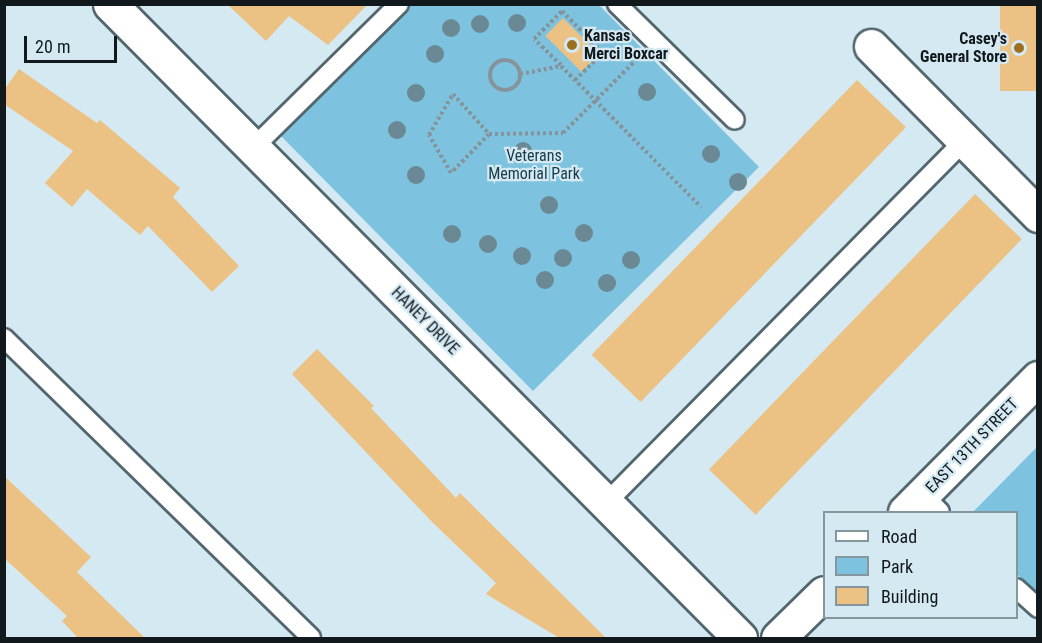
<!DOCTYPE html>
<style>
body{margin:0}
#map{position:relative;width:1042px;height:643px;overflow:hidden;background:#d4e9f2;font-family:"Roboto Condensed",sans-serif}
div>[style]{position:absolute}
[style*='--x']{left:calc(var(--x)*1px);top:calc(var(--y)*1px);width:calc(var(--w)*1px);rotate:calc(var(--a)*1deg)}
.green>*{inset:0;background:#7dc2de}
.building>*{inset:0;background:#ebc283;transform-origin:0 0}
.path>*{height:4px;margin-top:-2px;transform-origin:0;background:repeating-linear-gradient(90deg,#85949b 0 3px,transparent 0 6px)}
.path>.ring{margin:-2px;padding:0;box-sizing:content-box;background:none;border:4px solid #85949b;border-radius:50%}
.roads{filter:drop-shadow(2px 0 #53666d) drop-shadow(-2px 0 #53666d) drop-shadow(0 2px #53666d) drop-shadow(0 -2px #53666d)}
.lane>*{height:18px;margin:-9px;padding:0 9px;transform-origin:9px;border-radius:9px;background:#fff}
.street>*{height:33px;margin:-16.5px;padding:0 16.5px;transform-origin:16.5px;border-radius:16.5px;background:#fff}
.secondary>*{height:33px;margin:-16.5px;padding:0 16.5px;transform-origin:16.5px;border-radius:16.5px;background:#fff}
.trees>*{width:18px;height:18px;margin:-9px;border-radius:50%;background:#6b8995}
.dots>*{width:16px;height:16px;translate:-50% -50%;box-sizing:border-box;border:3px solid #d4e9f2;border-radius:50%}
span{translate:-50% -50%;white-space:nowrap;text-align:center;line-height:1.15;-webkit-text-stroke:4.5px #d4e9f2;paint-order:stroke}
.poi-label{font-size:16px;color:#12191d;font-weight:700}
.left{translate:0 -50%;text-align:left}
.right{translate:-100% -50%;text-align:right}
.park-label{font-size:16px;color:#153b49}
.street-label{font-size:16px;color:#12191d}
.frame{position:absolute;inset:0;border:6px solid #12191d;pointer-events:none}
.legend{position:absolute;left:823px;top:511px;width:195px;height:108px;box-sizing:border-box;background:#d4e9f2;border:2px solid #86969d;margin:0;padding:8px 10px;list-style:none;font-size:18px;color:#12191d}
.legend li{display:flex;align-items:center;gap:12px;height:30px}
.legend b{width:30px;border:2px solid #86969d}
.scale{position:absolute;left:24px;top:36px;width:93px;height:27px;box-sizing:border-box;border:3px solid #12191d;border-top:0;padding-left:8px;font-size:18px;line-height:21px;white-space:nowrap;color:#12191d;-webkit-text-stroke:4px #d4e9f2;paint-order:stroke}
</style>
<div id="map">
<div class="green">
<i style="clip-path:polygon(411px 5px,599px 5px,759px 167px,533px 391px,280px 135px)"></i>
<i style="clip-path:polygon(1037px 447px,1037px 595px,1017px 574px,1016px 512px,973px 512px)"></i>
</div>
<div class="building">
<i style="clip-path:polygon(227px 4px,368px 4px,328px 45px,289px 16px,266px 41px)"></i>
<i style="left:1000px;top:4px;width:38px;height:87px"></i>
<i style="left:563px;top:18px;width:51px;height:25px;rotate:45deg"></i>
<i style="clip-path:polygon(19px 69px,97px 123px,100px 120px,180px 188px,173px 197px,239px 266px,212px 292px,148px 226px,140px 235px,87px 189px,72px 207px,45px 183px,73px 151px,4px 104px,4px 90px)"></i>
<i style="left:857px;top:80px;width:68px;height:382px;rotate:44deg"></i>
<i style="left:975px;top:194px;width:65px;height:383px;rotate:44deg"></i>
<i style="clip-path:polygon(317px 349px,374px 406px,371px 408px,456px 498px,460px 493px,607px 639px,561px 639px,486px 594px,496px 583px,433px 523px,292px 374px)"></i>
<i style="clip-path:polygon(4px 476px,91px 557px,77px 572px,146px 639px,79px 639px,62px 621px,67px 616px,4px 558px)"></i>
</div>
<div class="path">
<i class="ring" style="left:490px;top:60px;width:26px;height:26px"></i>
<i style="--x:561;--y:65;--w:37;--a:-136"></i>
<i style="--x:534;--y:39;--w:40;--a:-45"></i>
<i style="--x:562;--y:11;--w:59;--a:45.7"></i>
<i style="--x:603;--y:53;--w:39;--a:136"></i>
<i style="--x:520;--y:74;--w:42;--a:-11"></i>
<i style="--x:561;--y:66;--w:199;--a:45.2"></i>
<i style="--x:453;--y:94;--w:54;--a:48"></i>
<i style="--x:489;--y:134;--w:54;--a:134.3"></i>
<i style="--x:451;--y:173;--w:44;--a:-120.1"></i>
<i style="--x:429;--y:135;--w:48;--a:-59.7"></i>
<i style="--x:489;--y:134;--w:74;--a:-0.8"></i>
<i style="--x:563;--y:133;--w:105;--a:-45"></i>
</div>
<div class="roads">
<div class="lane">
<i style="--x:617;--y:4;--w:165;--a:44.5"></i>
<i style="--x:253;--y:148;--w:205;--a:-44.6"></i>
<i style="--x:4;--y:338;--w:429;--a:44.3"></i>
<i style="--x:923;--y:495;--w:24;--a:45"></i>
<i style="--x:606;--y:503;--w:509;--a:-45.32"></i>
<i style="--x:1016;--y:588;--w:30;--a:42"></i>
</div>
<div class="street">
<i style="--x:110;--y:4;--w:894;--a:45.18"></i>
<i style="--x:871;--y:46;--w:238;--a:45.3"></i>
</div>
<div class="secondary">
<i style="--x:905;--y:512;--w:189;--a:-45.2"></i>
<i style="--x:778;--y:638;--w:64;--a:-44.4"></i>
</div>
</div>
<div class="trees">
<i style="left:517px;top:23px"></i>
<i style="left:480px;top:24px"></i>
<i style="left:451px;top:28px"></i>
<i style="left:435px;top:54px"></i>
<i style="left:647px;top:92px"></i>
<i style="left:416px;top:93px"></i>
<i style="left:397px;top:130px"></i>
<i style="left:523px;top:151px"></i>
<i style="left:711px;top:154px"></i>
<i style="left:416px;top:175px"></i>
<i style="left:738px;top:182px"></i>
<i style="left:549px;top:205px"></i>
<i style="left:584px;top:233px"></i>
<i style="left:452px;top:234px"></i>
<i style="left:488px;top:244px"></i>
<i style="left:522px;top:256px"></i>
<i style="left:563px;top:258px"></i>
<i style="left:631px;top:260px"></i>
<i style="left:545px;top:280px"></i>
<i style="left:607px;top:283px"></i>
</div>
<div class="dots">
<i style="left:572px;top:45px;background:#9c6f1f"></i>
<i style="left:1019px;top:48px;background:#9c6f1f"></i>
</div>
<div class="poi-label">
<span class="left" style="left:584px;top:45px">Kansas<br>Merci Boxcar</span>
<span class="right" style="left:1007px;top:48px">Casey's<br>General Store</span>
</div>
<div class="park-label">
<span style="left:534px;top:165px">Veterans<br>Memorial Park</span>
</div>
<div class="street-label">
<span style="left:425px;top:321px;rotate:45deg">HANEY DRIVE</span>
<span style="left:972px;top:446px;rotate:-46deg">EAST 13TH STREET</span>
</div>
<div class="frame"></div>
<ul class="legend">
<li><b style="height:8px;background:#fff"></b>Road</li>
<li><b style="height:16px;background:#7dc2de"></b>Park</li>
<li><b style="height:16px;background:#ebc283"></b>Building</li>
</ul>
<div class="scale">20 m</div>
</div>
